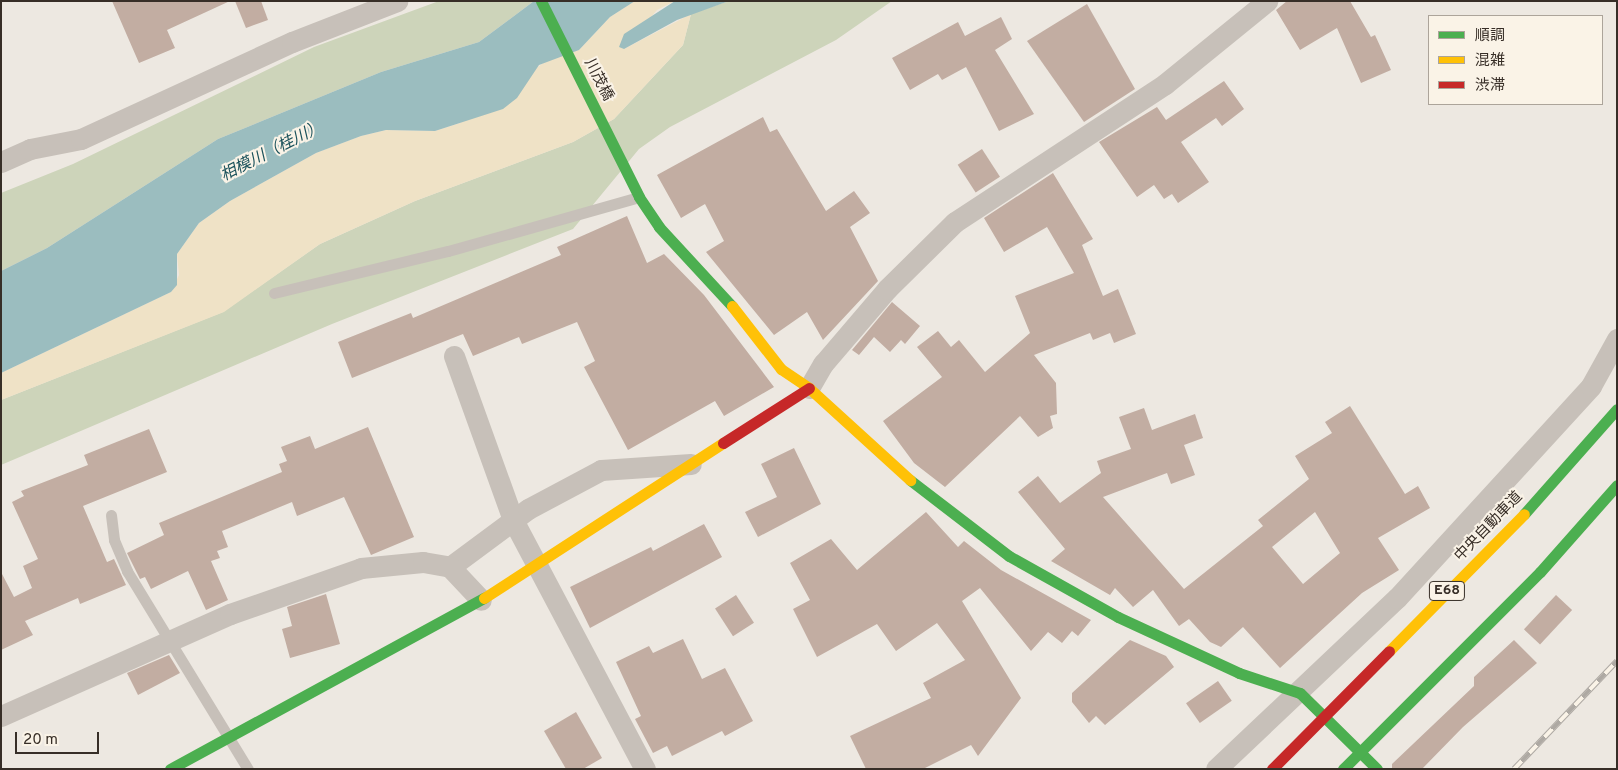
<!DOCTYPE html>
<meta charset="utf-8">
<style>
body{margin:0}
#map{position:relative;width:1618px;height:770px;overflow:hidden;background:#ede8e1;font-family:Overpass,"Noto Sans JP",sans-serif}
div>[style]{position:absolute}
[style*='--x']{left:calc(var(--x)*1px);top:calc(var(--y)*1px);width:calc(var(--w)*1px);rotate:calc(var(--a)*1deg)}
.green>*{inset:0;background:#cdd4ba}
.sand>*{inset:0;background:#efe2c6}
.water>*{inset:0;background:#9bbdbf}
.building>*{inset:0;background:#c2ada2;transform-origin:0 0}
.lane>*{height:11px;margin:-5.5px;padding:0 5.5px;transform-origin:5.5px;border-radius:5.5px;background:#c7c0b9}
.street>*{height:21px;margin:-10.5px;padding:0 10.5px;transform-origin:10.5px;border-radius:10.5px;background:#c7c0b9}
.fast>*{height:11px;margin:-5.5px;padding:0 5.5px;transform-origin:5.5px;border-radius:5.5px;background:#4caf50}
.slow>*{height:11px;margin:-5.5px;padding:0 5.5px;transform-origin:5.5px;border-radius:5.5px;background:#ffc107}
.jam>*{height:11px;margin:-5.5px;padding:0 5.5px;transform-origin:5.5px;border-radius:5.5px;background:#c62828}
.rail>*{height:5.5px;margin-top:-2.75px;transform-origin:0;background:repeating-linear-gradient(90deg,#faf3e7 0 11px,#aea9a3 0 22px);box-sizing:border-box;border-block:1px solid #aea9a3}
.fast-bridge>*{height:11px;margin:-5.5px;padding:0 5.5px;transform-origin:5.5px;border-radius:5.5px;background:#4caf50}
.slow-bridge>*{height:11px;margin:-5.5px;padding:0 5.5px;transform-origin:5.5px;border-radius:5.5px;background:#ffc107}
.jam-bridge>*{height:11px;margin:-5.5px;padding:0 5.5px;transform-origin:5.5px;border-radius:5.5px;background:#c62828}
span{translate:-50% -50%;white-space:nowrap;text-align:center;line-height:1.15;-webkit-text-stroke:4px #faf3e7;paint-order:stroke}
.shield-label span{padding:1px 4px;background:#faf3e7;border:1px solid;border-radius:4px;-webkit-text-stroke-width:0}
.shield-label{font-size:14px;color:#372e27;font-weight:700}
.street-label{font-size:15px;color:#372e27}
.water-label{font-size:16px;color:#1b525b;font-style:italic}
.frame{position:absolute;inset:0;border:2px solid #372e27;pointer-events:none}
.legend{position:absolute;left:1428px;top:15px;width:175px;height:90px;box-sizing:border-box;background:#faf3e7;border:1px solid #aca49a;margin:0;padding:6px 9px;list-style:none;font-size:15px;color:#372e27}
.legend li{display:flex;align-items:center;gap:10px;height:25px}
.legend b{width:25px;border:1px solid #aca49a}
.scale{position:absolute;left:15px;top:732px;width:84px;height:22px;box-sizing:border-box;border:2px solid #372e27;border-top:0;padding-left:6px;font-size:15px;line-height:18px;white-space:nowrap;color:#372e27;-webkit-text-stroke:4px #faf3e7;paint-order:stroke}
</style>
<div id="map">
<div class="green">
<i style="clip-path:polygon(439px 1px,534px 1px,479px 42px,381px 72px,218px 139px,47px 248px,1px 271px,1px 193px,73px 164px,314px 47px)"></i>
<i style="clip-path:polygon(729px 1px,892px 1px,836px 40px,670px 127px,639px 149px,573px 229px,332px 324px,1px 465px,1px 400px,223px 312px,320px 244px,415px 201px,573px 142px,614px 119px,683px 45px,691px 14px)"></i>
</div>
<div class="sand">
<i style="clip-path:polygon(635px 1px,675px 1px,657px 10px,624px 49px,691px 14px,683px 45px,614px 119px,573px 142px,415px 201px,320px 244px,224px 312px,1px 400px,1px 373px,171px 292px,179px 275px,177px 254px,199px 223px,230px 201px,316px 153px,361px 136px,386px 130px,435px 131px,460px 123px,546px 61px,579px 50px,610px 17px)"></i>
</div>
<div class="water">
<i style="clip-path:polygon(534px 1px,635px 1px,610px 17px,579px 50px,539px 65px,517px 98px,503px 109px,435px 131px,386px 130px,361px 136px,316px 153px,230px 201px,199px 223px,177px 254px,177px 285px,171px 292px,1px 373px,1px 271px,47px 248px,218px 139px,381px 72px,479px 42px)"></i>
<i style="clip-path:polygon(675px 1px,729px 1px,677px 20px,624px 49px,619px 47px,624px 34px)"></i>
</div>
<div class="building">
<i style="clip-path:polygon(112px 1px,230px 1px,167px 30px,175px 48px,139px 63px)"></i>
<i style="clip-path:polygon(235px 1px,261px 1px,268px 20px,246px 28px)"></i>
<i style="clip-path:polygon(1287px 1px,1350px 1px,1371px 37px,1375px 35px,1391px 70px,1361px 83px,1337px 28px,1300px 50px,1276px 10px)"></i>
<i style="clip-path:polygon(1087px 4px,1135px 89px,1084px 122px,1027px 41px)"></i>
<i style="clip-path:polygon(1001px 17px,1012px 39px,995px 50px,1034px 114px,999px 131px,966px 67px,942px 80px,938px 74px,910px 90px,892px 58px,958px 22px,965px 36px)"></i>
<i style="clip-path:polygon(1224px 81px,1244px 109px,1222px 126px,1216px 118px,1181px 142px,1209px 182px,1178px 203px,1172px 194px,1164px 199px,1154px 185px,1137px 197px,1099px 142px,1157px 107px,1166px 120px)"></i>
<i style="clip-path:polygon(763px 117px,770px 132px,777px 129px,826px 211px,854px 191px,870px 213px,850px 227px,878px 281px,823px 340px,807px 312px,774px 335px,706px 252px,724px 241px,705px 204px,681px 218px,657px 175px)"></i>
<i style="left:982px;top:149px;width:33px;height:29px;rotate:57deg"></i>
<i style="clip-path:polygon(1053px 173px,1093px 239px,1082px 245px,1103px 296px,1118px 289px,1136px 334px,1114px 343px,1110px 333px,1093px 340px,1090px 333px,1034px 355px,1056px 383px,1057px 414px,1050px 416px,1053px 428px,1038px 437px,1020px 416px,945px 487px,914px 463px,883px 421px,942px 377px,917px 347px,938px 331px,951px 347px,959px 340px,985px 372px,1030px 333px,1015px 296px,1074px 273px,1047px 227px,1004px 252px,984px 218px)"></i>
<i style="clip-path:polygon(627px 216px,647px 263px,664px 254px,704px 295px,774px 387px,724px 416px,715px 401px,628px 450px,584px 367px,595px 361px,577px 322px,522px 344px,519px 337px,473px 356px,463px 334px,352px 378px,338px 342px,411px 313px,413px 318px,561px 255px,557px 247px)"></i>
<i style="clip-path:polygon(892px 302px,920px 326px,905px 344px,901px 340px,890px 352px,874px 337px,859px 355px,852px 350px)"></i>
<i style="clip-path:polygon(evenodd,1350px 406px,1405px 494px,1418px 486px,1430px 508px,1378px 538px,1399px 570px,1362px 593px,1280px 668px,1243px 627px,1221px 647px,1210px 642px,1189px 619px,1179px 626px,1153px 590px,1133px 607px,1115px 588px,1110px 595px,1051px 561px,1065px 549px,1018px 492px,1038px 476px,1060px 503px,1101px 473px,1097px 461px,1131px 449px,1119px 417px,1144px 408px,1152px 430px,1195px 414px,1203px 438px,1184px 445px,1195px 475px,1171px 484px,1167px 473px,1103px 497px,1184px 589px,1263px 526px,1258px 520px,1309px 479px,1295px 456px,1332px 433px,1325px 422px,1350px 406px,1315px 512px,1340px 553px,1303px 584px,1272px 547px,1315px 512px)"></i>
<i style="clip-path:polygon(368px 427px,414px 537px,371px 555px,344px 497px,297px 516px,292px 502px,222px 531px,228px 547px,217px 551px,220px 558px,211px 561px,228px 600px,206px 610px,188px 571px,151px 589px,145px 577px,140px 579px,127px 553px,164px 535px,159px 523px,282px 472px,279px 464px,287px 461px,281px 447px,310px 436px,315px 449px)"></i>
<i style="clip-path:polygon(149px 429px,167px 472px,83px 506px,107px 562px,114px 559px,126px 585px,80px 604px,78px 598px,25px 621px,33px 635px,1px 650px,1px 572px,14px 597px,32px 588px,23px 566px,38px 559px,12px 502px,24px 496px,21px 491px,88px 465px,84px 455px)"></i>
<i style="clip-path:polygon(794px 448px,821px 504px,758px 537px,745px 512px,777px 497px,761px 464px)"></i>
<i style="clip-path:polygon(926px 512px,958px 547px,964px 541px,1001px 570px,1091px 620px,1078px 636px,1072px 631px,1062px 643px,1048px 632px,1031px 651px,980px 588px,962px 601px,1021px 698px,978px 756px,971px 745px,923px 769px,866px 769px,850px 736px,931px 698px,923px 683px,965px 660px,937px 623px,896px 651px,877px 624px,817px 657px,793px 609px,810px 600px,790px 563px,831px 539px,857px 570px)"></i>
<i style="clip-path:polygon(704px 524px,722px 557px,590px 628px,570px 587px,651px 547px,653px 551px)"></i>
<i style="clip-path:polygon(326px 594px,340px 644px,290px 658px,282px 629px,292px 626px,287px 607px)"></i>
<i style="left:736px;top:595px;width:33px;height:25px;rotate:57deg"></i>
<i style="left:1556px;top:595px;width:22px;height:47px;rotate:43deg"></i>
<i style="clip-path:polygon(683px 639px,702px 679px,725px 668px,753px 721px,725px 736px,722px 731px,672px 756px,667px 746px,653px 753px,635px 719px,641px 716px,616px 662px,649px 646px,653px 653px)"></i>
<i style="clip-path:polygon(1130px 640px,1166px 656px,1174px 667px,1105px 725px,1096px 716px,1089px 723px,1072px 702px,1072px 693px)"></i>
<i style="clip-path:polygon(1514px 640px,1537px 663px,1463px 727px,1422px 769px,1392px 769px,1392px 764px,1474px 686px,1474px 677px)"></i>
<i style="clip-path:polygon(169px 655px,180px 673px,138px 695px,127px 673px)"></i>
<i style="left:1218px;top:681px;width:24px;height:39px;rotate:55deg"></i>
<i style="clip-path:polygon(576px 712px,602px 758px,583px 769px,566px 769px,544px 731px)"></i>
</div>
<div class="lane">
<i style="--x:274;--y:293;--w:179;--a:-13.6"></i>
<i style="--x:448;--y:251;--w:198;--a:-15.8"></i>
<i style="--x:111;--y:515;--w:25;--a:83"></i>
<i style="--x:114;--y:540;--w:34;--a:67"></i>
<i style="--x:127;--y:571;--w:232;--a:58.6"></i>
</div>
<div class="street">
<i style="--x:1;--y:162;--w:32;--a:-24"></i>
<i style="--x:30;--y:149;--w:52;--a:-11.1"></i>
<i style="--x:81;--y:139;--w:232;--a:-24.7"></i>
<i style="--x:292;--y:42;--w:113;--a:-21.3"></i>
<i style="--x:454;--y:356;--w:174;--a:70.2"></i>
<i style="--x:513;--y:520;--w:282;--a:62.1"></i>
<i style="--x:809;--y:388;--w:28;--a:-60"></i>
<i style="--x:823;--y:364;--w:99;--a:-49.5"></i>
<i style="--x:887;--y:289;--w:95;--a:-44.6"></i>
<i style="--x:955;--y:222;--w:251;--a:-33.3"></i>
<i style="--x:1165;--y:84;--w:132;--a:-39.1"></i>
<i style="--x:450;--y:567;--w:97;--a:-36.6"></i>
<i style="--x:528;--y:509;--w:83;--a:-28.1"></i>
<i style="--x:601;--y:470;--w:90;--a:-3.8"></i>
<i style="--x:1;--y:716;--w:251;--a:-24"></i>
<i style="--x:230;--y:614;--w:139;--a:-19.3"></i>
<i style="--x:361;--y:568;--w:62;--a:-5.5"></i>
<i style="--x:423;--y:562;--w:27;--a:10"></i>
<i style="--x:450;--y:567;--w:45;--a:46.8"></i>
<i style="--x:1216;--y:769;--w:249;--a:-43.4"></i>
<i style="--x:1397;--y:598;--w:287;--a:-47.5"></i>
<i style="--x:1591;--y:386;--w:54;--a:-61"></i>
</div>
<div class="fast">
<i style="--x:541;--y:1;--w:219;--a:63.4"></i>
<i style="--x:639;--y:197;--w:36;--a:56"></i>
<i style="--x:659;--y:227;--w:108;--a:47.3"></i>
<i style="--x:910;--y:480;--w:125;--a:37.5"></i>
<i style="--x:1009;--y:556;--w:125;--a:29.2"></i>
<i style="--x:1118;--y:617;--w:133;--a:24.8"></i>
<i style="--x:1239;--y:673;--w:64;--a:18.2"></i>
<i style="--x:1300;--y:693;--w:108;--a:44.6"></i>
<i style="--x:170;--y:769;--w:358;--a:-28.6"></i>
</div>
<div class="slow">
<i style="--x:732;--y:306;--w:80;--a:52.1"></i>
<i style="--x:781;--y:369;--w:34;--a:34"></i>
<i style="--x:809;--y:388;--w:137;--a:42.3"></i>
<i style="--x:484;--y:598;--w:285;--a:-33"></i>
</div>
<div class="jam">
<i style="--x:723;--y:443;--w:102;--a:-32.6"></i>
</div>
<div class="rail">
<i style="--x:1514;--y:769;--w:149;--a:-46.4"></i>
</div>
<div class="fast-bridge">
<i style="--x:1524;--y:514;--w:140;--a:-48.5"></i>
<i style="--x:1343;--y:769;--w:279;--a:-45"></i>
<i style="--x:1540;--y:572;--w:116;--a:-48.5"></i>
</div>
<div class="slow-bridge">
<i style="--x:1389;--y:651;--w:192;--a:-45.4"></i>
</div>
<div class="jam-bridge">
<i style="--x:1272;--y:769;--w:166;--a:-45.2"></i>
</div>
<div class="shield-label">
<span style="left:1447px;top:591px">E68</span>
</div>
<div class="street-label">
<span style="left:598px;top:80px;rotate:63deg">川茂橋</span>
<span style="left:1489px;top:527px;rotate:-46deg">中央自動車道</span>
</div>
<div class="water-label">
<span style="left:272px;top:152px;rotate:-27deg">相模川（桂川）</span>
</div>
<div class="frame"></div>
<ul class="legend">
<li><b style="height:6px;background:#4caf50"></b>順調</li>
<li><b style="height:6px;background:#ffc107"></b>混雑</li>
<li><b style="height:6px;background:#c62828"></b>渋滞</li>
</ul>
<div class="scale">20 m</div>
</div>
